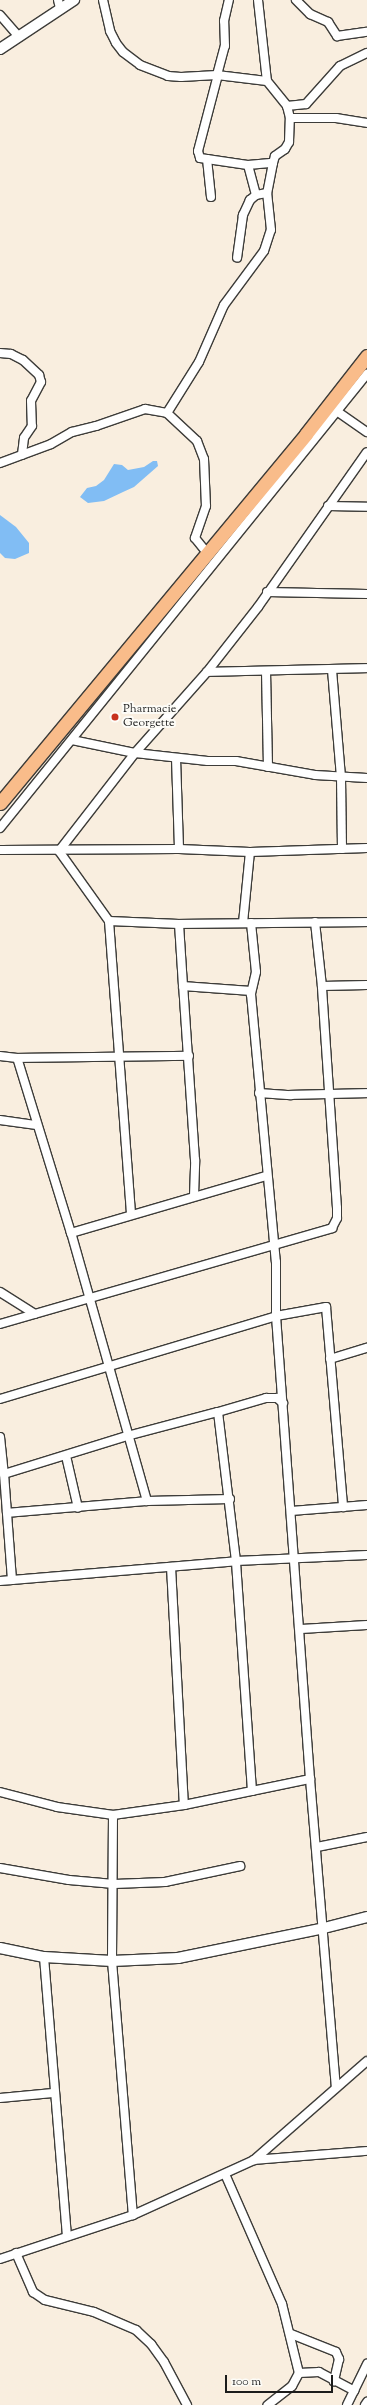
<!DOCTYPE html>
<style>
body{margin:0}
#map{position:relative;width:367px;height:2405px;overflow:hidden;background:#f9eedf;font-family:"Sorts Mill Goudy",serif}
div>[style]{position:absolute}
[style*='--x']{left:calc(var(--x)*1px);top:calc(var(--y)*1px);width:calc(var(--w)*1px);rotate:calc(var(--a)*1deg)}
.water>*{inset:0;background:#81bdf4}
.roads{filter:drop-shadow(1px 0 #3d3c39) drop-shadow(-1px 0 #3d3c39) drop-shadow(0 1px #3d3c39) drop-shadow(0 -1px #3d3c39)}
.minor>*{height:8px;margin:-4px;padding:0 4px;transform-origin:4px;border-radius:4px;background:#fff}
.tertiary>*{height:10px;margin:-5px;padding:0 5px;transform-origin:5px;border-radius:5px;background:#fff}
.primary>*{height:13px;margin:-6.5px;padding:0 6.5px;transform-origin:6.5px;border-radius:6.5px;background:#f9bc8a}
.dots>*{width:11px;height:11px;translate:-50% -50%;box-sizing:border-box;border:2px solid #fdfcf7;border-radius:50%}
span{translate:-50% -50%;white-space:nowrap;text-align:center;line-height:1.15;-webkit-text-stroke:4px #fdfcf7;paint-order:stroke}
.poi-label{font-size:12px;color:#1c1c1c}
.left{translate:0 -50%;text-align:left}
.scale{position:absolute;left:225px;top:2375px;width:108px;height:18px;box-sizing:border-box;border:2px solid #1c1c1c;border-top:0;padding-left:5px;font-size:12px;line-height:14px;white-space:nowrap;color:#1c1c1c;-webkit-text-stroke:3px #fdfcf7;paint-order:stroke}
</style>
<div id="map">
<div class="water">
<i style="clip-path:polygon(153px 461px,157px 461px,158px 466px,134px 487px,123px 492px,104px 501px,88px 503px,80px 497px,87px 488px,96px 486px,104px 480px,114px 464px,122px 465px,128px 470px,144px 467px)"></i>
<i style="clip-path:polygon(0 515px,16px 527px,29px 543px,29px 553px,15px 559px,5px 558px,0 553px)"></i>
</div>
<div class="roads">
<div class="minor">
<i style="--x:58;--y:0;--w:8;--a:76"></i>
<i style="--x:103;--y:0;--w:32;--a:77"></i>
<i style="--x:110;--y:31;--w:13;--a:63"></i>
<i style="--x:116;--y:43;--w:11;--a:52"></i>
<i style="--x:123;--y:52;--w:21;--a:37"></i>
<i style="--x:140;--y:65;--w:30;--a:21"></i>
<i style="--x:168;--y:76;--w:13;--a:4"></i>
<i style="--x:181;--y:77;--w:36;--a:-3"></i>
<i style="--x:217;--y:75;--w:50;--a:6.8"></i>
<i style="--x:258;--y:0;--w:81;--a:83.7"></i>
<i style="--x:267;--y:81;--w:32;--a:51"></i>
<i style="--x:287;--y:106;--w:12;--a:76"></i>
<i style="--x:290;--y:118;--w:46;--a:0"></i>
<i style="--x:336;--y:118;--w:31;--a:9"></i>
<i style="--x:296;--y:0;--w:20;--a:45"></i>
<i style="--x:310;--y:14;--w:20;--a:24"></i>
<i style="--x:328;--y:22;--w:17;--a:57"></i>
<i style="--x:337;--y:36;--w:30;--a:-8"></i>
<i style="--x:0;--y:15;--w:29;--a:49"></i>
<i style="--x:217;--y:75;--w:30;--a:-75"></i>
<i style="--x:225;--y:46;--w:25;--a:-92"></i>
<i style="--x:224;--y:21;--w:22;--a:-77"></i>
<i style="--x:287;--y:106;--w:19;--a:-6"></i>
<i style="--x:306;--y:104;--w:51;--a:-48.2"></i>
<i style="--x:340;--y:66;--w:30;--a:-26"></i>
<i style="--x:207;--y:159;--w:41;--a:8.3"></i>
<i style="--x:248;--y:165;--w:25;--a:-5"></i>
<i style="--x:273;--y:163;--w:31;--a:101"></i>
<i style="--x:267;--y:193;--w:11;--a:170"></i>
<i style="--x:256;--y:195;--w:8;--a:140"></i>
<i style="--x:250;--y:200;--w:17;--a:115"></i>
<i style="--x:243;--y:215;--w:43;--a:97.9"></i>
<i style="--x:273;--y:163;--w:7;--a:-74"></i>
<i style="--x:275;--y:156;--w:12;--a:-35"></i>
<i style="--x:285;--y:149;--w:8;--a:-60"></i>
<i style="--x:289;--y:142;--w:24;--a:-88"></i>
<i style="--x:248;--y:165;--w:31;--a:75"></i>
<i style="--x:211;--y:197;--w:38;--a:-96"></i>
<i style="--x:207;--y:159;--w:7;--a:-172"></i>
<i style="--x:200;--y:158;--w:7;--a:-106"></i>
<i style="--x:198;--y:151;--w:79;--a:-75.3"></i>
<i style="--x:0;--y:353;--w:11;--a:5"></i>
<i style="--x:11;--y:354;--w:13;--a:27"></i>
<i style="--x:23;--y:360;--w:22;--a:43"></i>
<i style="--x:39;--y:375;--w:7;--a:74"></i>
<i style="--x:41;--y:382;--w:21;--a:118"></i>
<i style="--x:31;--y:401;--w:25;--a:88"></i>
<i style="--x:32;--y:426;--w:14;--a:124"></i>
<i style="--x:24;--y:438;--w:17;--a:97"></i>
<i style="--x:338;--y:412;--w:35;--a:35"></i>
<i style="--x:167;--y:413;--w:60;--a:-57.9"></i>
<i style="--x:199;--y:362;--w:62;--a:-66.3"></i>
<i style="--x:224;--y:305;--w:67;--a:-53.5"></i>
<i style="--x:264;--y:251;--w:22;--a:-72"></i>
<i style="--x:271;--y:230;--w:37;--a:-96"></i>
<i style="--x:0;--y:463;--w:54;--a:-20.4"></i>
<i style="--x:51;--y:444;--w:24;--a:-30"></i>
<i style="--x:72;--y:432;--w:25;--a:-14"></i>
<i style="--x:96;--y:426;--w:52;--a:-19.1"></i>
<i style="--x:145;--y:409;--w:22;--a:10"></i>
<i style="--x:167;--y:413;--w:41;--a:43"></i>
<i style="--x:197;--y:441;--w:19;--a:69"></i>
<i style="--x:204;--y:459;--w:47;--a:87.6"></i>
<i style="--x:206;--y:506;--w:34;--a:109"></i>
<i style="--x:195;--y:538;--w:19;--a:51"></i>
<i style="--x:328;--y:506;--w:39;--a:1"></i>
<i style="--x:267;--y:592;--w:100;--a:1.1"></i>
<i style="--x:332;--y:670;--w:107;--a:85.2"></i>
<i style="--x:341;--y:777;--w:72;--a:89.2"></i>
<i style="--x:266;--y:671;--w:96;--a:88.8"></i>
<i style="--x:207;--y:672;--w:160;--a:-1.4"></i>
<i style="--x:72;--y:740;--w:64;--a:11.7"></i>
<i style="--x:135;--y:753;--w:73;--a:6.3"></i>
<i style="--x:208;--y:761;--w:28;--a:0"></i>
<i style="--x:236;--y:761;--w:80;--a:10"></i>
<i style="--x:315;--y:775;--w:52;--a:3.3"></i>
<i style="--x:176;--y:758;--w:91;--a:88.1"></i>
<i style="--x:0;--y:828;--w:584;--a:-51.05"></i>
<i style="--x:0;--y:850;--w:179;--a:-0.3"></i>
<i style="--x:179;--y:849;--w:71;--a:2.4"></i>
<i style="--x:250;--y:852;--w:117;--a:-2"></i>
<i style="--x:59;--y:851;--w:124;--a:-52.2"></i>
<i style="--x:135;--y:753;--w:108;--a:-48.4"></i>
<i style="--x:207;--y:672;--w:83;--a:-51.9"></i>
<i style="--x:258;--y:607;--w:189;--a:-54.9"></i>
<i style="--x:59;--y:851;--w:86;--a:54.5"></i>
<i style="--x:109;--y:921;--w:70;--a:2.5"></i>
<i style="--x:179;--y:924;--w:188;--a:-0.6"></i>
<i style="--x:109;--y:921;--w:294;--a:85.7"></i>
<i style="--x:315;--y:922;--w:64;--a:83.8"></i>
<i style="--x:243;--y:923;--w:71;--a:-84.4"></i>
<i style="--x:251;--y:923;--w:49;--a:84.2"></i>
<i style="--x:256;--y:972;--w:23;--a:103"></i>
<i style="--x:251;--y:994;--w:269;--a:84.7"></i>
<i style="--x:276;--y:1262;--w:54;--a:90"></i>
<i style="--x:276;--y:1316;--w:464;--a:85.8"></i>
<i style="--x:310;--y:1779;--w:309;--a:85.2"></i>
<i style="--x:179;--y:924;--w:62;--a:86.3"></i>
<i style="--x:0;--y:1056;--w:17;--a:7"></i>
<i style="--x:259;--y:1093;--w:32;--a:4"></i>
<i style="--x:291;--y:1095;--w:76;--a:-1.5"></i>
<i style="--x:0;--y:1120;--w:37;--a:8"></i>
<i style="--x:194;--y:1196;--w:36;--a:-88"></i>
<i style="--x:195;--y:1160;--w:174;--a:-93.9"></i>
<i style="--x:183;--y:986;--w:68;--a:4.2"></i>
<i style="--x:71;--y:1233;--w:183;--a:-107.1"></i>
<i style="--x:17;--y:1058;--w:172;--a:-0.7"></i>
<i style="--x:0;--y:1292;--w:41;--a:32.2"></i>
<i style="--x:0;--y:1324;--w:346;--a:-16.1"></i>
<i style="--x:332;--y:1228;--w:11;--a:-63"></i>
<i style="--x:337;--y:1218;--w:10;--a:-90"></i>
<i style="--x:337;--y:1208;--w:223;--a:-93.9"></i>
<i style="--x:322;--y:986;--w:45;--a:-1.3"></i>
<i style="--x:330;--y:1359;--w:39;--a:-17"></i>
<i style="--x:0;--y:1399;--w:288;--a:-16.7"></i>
<i style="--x:276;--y:1316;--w:51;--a:-10.2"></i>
<i style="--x:326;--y:1307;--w:201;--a:85.1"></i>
<i style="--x:0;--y:1437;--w:37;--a:84"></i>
<i style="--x:66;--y:1456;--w:53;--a:77"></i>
<i style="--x:230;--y:1499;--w:83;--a:178.6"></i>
<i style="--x:147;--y:1501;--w:279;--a:-105.8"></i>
<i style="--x:71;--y:1233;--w:203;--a:-16.3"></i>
<i style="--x:291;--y:1511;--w:76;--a:-4.5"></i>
<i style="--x:7;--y:1513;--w:141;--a:-4.9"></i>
<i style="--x:171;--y:1567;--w:238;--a:86.9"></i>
<i style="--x:12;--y:1580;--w:106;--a:-94.3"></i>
<i style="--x:4;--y:1474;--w:129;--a:-17.2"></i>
<i style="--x:127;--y:1436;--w:94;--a:-14.8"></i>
<i style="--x:0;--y:1581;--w:237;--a:-4.8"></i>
<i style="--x:236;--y:1561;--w:131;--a:-2.6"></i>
<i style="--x:301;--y:1629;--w:66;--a:-3.5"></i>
<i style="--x:252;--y:1791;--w:231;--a:-94"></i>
<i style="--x:236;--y:1561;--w:150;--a:-96.9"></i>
<i style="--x:218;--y:1412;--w:50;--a:-16.3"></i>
<i style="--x:266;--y:1398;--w:11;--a:0"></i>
<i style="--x:277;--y:1398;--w:8;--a:40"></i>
<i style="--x:0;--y:1792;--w:59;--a:14.7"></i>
<i style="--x:57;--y:1807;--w:57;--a:8.1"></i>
<i style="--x:113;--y:1815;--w:146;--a:90.4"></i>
<i style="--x:112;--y:1961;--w:255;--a:85.3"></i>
<i style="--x:113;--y:1815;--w:72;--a:-8"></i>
<i style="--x:184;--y:1805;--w:129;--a:-11.7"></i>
<i style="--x:317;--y:1847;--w:51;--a:-11.3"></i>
<i style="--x:0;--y:1868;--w:70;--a:9.9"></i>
<i style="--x:69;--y:1880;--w:45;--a:5.1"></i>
<i style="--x:114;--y:1884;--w:51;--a:-2.2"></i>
<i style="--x:165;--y:1882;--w:77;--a:-12"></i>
<i style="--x:44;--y:1957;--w:280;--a:85.3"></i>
<i style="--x:0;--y:2098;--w:53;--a:-5.4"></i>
<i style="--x:254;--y:2160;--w:113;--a:-4.6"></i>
<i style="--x:225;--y:2174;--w:142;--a:66.3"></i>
<i style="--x:282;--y:2304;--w:71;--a:76.2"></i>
<i style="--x:299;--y:2373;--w:15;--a:118"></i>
<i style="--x:292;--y:2386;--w:31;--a:142"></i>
<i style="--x:16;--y:2253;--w:43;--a:66.4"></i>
<i style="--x:33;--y:2292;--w:14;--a:34"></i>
<i style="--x:45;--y:2300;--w:50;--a:13.8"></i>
<i style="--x:94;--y:2312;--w:46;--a:23.2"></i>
<i style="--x:136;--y:2330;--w:21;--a:43"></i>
<i style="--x:151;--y:2344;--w:22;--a:54"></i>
<i style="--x:164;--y:2362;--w:49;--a:61.9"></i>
<i style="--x:0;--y:2259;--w:140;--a:-18.3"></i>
<i style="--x:133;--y:2215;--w:133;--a:-24.4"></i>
<i style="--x:254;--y:2160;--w:150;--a:-41.2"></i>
<i style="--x:291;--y:2334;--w:48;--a:21.8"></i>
<i style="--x:336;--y:2352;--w:8;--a:67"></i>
<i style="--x:339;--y:2359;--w:23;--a:103"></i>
<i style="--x:299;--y:2373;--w:20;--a:-3"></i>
<i style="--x:319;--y:2372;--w:40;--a:28"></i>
<i style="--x:347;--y:2405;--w:46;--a:-64"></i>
<i style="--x:365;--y:2405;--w:4;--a:-56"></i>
</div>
<div class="tertiary">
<i style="--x:0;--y:49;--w:89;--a:-33.5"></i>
<i style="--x:0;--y:1948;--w:45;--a:11.6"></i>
<i style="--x:44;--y:1957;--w:68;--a:3.4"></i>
<i style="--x:112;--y:1961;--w:66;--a:-2.6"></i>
<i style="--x:178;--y:1958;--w:149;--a:-11.6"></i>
<i style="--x:324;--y:1928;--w:44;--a:-14.3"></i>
</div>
<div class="primary">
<i style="--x:0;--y:803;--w:479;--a:-50.3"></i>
<i style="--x:306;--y:434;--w:99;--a:-52"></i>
</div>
</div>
<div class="dots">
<i style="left:115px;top:717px;background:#c8321e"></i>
</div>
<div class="poi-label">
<span class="left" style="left:123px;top:717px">Pharmacie<br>Georgette</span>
</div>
<div class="scale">100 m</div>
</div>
